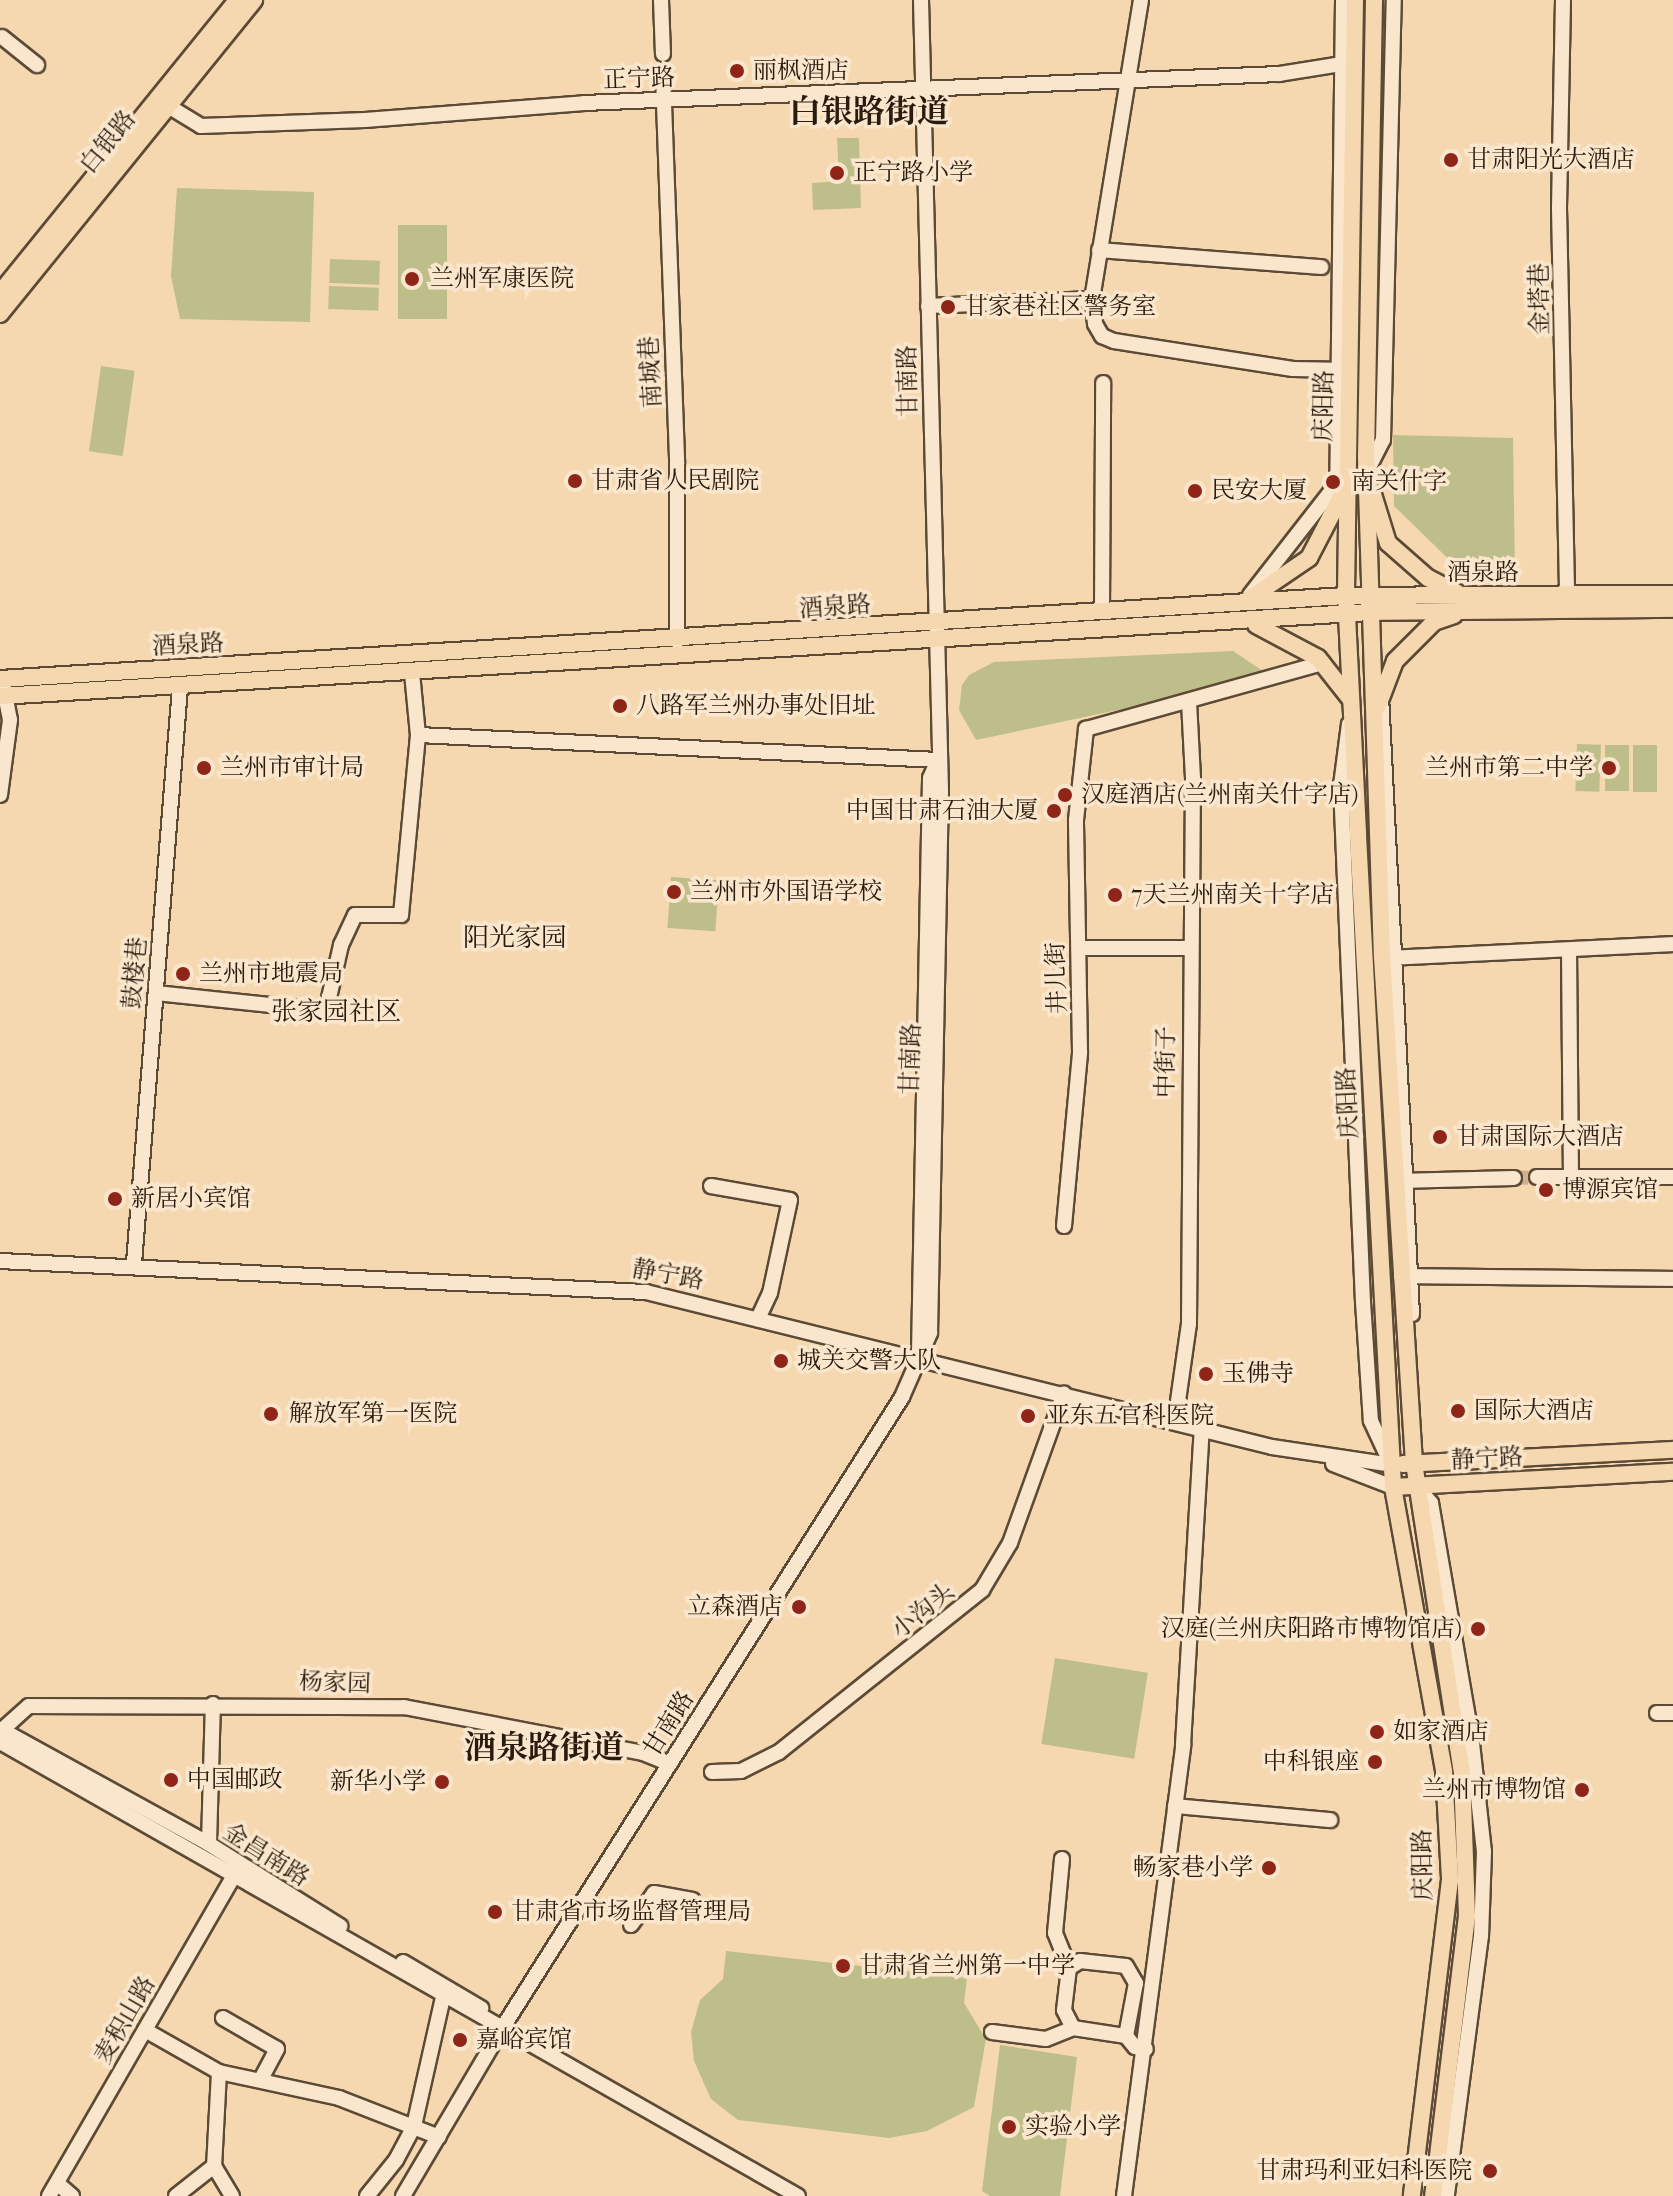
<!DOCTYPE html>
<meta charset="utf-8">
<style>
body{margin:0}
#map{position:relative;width:1673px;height:2196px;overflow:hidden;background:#f6d8b0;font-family:"IM FELL French Canon","Noto Serif SC",serif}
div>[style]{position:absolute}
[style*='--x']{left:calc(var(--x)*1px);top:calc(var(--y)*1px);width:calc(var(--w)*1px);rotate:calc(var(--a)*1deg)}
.green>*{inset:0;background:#bebe8a;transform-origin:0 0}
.minor-tunnel>*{height:14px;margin-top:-7px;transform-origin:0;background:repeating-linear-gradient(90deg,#cdb28f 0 14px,transparent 0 21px)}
.roads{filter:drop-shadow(2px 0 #5c4a36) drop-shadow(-2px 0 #5c4a36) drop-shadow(0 2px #5c4a36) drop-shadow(0 -2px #5c4a36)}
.minor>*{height:14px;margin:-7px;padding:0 7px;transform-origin:7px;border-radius:7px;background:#f9e6cc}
.major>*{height:16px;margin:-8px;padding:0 8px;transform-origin:8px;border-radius:8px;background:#f6d8b0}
.dots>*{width:22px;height:22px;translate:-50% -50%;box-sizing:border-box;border:4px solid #f9e6cc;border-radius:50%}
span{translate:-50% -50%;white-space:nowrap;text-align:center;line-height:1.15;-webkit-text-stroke:7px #f9e6cc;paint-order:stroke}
.poi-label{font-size:24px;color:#291b0d}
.left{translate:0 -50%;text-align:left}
.right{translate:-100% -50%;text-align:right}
.street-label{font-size:24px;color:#291b0d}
.neighbourhood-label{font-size:26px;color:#291b0d}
.district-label{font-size:32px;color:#291b0d;font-weight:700}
</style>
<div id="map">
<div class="green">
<i style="clip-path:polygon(837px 138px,859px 138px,861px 208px,813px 210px,812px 183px,839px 181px)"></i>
<i style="clip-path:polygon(177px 188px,314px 192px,310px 322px,180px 319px,171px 276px)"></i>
<i style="left:398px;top:225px;width:49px;height:94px"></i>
<i style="left:330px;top:259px;width:50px;height:24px;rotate:2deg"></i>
<i style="left:329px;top:286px;width:50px;height:23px;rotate:2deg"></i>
<i style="left:101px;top:366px;width:34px;height:86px;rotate:8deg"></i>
<i style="clip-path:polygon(1393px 435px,1513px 438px,1515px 576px,1466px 576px,1394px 506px)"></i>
<i style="clip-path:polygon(1233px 651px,1266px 673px,1260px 680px,976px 740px,959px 710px,962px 685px,969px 675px,994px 662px)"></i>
<i style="left:1577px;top:744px;width:24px;height:47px;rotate:2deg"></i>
<i style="left:1605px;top:745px;width:24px;height:46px"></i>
<i style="left:1633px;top:745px;width:24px;height:47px"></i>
<i style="left:671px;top:877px;width:48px;height:51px;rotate:4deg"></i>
<i style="left:1055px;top:1658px;width:94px;height:87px;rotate:9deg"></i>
<i style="clip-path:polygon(726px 1951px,967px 1978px,964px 2003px,986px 2039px,974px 2107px,927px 2131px,889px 2138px,738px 2120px,711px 2099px,694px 2061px,691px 2032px,700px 2000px,723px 1979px)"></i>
<i style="clip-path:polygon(1000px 2045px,1077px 2057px,1060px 2196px,990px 2196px,982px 2191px)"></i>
</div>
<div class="minor-tunnel">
<i style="--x:1514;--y:1178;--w:23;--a:-2"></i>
</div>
<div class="roads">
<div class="minor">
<i style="--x:661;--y:0;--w:54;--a:87.9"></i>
<i style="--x:1141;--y:0;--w:303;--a:99.3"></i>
<i style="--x:1092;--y:299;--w:25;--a:83"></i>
<i style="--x:1095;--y:324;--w:14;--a:60"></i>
<i style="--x:1102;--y:336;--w:13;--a:23"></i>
<i style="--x:1114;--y:341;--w:181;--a:8.9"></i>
<i style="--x:1293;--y:369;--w:56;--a:1"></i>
<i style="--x:1563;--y:0;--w:208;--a:91.1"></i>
<i style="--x:1559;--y:208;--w:388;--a:88.8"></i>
<i style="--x:2;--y:37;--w:45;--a:38.7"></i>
<i style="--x:663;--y:76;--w:388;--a:87.9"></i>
<i style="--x:677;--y:464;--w:177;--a:90"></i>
<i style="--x:160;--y:101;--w:48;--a:31.4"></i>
<i style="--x:201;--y:126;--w:164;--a:-2.1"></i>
<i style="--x:365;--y:120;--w:220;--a:-4.4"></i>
<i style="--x:584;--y:103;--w:696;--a:-2.39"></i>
<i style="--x:1279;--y:74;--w:76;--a:-9.1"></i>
<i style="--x:1099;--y:250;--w:223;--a:4.4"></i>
<i style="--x:928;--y:306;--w:164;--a:-2.4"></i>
<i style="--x:1367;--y:471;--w:35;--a:-63"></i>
<i style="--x:1383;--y:440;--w:440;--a:-88.6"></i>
<i style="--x:1337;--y:507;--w:507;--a:-89.32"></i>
<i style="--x:1250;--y:595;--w:140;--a:-52"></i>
<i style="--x:1102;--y:611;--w:228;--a:-89.7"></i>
<i style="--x:412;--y:673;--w:62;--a:84.5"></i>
<i style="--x:418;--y:735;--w:521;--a:2.75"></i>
<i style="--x:1381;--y:696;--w:619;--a:87.13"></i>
<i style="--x:1349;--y:724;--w:63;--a:97.4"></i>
<i style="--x:1341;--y:786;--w:516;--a:87.56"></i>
<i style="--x:1363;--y:1302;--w:119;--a:86.2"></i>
<i style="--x:1371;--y:1421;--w:45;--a:65.1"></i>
<i style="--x:0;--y:795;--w:76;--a:-82.4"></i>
<i style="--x:10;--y:720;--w:36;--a:-101"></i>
<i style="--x:1080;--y:948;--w:110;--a:0"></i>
<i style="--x:1569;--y:950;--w:227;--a:89.5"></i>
<i style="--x:1390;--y:958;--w:283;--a:-2.8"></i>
<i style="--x:156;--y:993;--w:171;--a:6"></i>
<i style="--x:326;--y:1011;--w:68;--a:-77.2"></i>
<i style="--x:341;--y:945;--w:33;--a:-65"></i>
<i style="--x:355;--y:915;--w:46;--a:0"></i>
<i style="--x:401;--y:915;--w:181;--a:-84.6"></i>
<i style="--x:1537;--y:1177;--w:136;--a:0"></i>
<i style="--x:1398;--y:1181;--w:116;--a:-1.5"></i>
<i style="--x:711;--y:1186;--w:80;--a:10"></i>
<i style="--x:790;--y:1200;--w:95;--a:102.1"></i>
<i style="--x:770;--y:1293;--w:29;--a:115"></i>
<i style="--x:1064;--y:1226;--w:175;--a:-84.7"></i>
<i style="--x:1080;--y:1052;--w:232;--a:-91"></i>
<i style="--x:1076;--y:820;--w:92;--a:-83.7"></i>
<i style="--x:1086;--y:729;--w:246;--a:-15.6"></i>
<i style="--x:0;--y:1261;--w:647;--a:2.75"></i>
<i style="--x:646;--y:1292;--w:645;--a:13.91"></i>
<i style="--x:1272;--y:1447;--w:121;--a:8.5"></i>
<i style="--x:134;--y:1263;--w:578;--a:-85.43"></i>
<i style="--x:1401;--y:1276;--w:272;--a:0.6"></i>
<i style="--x:919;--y:1353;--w:575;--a:-88.9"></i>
<i style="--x:930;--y:778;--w:20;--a:-66"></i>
<i style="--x:1175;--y:1422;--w:99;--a:-81.9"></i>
<i style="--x:1189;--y:1324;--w:546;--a:-89.58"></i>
<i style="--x:1193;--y:778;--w:76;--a:-93"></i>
<i style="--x:1333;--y:1464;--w:64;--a:21"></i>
<i style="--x:1418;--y:1488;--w:20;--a:49"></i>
<i style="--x:1431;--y:1503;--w:234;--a:80.2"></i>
<i style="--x:1471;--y:1734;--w:118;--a:83.7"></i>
<i style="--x:1484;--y:1851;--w:85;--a:92"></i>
<i style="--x:1481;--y:1936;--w:262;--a:97.5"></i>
<i style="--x:1657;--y:1713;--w:16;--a:0"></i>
<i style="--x:0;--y:1729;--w:239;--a:28.8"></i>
<i style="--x:209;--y:1844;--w:155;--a:32"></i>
<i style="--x:2;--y:1730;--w:36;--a:-42"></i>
<i style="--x:29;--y:1706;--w:375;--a:0.2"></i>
<i style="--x:404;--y:1707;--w:243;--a:10.9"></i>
<i style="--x:643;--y:1753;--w:29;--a:22"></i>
<i style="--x:0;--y:1742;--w:918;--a:29.64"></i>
<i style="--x:712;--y:1772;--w:29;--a:-2"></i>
<i style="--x:741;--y:1771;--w:42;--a:-26.6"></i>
<i style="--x:779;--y:1752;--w:260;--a:-38.6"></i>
<i style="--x:982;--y:1590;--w:55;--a:-59.2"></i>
<i style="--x:1010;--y:1543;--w:159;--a:-70.2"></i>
<i style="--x:1175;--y:1806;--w:156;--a:5.2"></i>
<i style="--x:209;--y:1844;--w:140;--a:-88.4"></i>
<i style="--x:1062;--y:1859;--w:74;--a:95.4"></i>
<i style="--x:1055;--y:1933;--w:38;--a:68"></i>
<i style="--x:631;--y:1925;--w:39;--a:-54"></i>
<i style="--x:654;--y:1893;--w:39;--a:10"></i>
<i style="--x:403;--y:1962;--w:91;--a:30.5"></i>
<i style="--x:223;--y:2018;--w:62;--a:29.9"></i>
<i style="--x:277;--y:2049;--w:34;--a:118"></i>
<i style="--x:1073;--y:2028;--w:20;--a:-117"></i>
<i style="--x:1064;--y:2010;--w:42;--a:-83.2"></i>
<i style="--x:1069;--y:1968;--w:13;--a:-32"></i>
<i style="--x:1080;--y:1961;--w:46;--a:6.2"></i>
<i style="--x:1126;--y:1966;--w:20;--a:60"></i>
<i style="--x:1136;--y:1983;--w:54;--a:100.7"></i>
<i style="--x:145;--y:2030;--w:85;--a:29.6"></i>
<i style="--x:219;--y:2072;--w:123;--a:12.2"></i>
<i style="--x:339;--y:2098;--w:107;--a:21.3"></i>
<i style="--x:992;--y:2032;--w:54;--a:7.4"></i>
<i style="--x:1046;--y:2039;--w:29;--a:-22"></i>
<i style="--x:1073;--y:2028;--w:54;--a:8.6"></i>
<i style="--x:1126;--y:2036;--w:14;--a:51"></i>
<i style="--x:1135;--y:2047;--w:11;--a:10"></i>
<i style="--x:219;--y:2072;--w:94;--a:93"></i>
<i style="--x:214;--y:2166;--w:35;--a:59"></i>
<i style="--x:57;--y:2183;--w:20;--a:41"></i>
<i style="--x:49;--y:2196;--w:375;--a:-60"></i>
<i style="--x:176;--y:2196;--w:48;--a:-38.3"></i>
<i style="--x:367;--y:2196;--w:46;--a:-51.1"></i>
<i style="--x:396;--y:2160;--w:38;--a:-62"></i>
<i style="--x:414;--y:2126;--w:132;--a:-77.3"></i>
<i style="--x:403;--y:2196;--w:196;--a:-59.4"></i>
<i style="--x:503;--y:2027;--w:746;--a:-57.65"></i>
<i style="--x:902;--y:1397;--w:70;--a:-66.4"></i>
<i style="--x:930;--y:1333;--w:543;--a:-88.84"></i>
<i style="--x:941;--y:790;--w:790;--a:-91.45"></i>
<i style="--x:1124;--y:2196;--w:455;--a:-82.5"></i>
<i style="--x:1183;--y:1745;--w:317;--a:-86.6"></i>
</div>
<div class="major">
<i style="--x:1355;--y:0;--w:596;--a:90.87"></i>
<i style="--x:1346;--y:596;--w:240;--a:87.1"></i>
<i style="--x:1358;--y:836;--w:652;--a:86.92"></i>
<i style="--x:1393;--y:1487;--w:289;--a:79.8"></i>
<i style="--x:1444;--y:1771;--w:109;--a:86.8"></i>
<i style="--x:1450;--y:1880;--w:318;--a:96.9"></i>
<i style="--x:1374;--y:0;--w:457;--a:91"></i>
<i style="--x:1366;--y:457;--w:500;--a:88.17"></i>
<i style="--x:1382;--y:957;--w:507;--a:86.38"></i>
<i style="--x:1414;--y:1463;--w:314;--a:81.2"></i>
<i style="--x:1462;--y:1773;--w:143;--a:88"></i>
<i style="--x:1467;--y:1916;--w:282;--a:96.9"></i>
<i style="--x:0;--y:293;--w:377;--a:-51"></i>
<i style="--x:0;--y:314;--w:404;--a:-51"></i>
<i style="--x:1372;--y:491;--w:54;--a:72.9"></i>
<i style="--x:1388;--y:543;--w:53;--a:41.2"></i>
<i style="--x:1428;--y:578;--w:33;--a:27"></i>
<i style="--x:1249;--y:599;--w:73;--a:-34.3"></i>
<i style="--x:1309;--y:558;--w:76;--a:-62.4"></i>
<i style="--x:1256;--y:625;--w:70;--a:28"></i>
<i style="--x:1318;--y:658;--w:53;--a:51.8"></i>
<i style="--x:0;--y:679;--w:1349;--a:-3.53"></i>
<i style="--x:1346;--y:596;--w:327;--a:-0.4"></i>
<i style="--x:0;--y:696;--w:1374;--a:-3.51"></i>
<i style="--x:1371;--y:612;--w:302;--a:-0.6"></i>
<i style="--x:1378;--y:706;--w:48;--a:-69.3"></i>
<i style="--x:1395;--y:661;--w:55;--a:-45"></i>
<i style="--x:1434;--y:622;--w:21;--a:-19"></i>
<i style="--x:1403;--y:1464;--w:270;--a:-3"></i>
<i style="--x:1393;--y:1487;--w:280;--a:-3.1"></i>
</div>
</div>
<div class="dots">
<i style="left:737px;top:71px;background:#8f2418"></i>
<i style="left:1451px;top:160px;background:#8f2418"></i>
<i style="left:837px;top:173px;background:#8f2418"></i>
<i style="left:412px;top:279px;background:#8f2418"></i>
<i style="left:948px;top:307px;background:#8f2418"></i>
<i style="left:575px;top:481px;background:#8f2418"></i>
<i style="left:1333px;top:482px;background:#8f2418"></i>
<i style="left:1195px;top:491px;background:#8f2418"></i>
<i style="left:620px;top:706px;background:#8f2418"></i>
<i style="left:204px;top:768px;background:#8f2418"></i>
<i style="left:1609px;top:768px;background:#8f2418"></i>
<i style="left:1065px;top:795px;background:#8f2418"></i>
<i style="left:1054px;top:811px;background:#8f2418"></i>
<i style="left:674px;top:892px;background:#8f2418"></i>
<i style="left:1115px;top:895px;background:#8f2418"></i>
<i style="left:183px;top:974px;background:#8f2418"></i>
<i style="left:1440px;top:1137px;background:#8f2418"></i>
<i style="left:1546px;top:1190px;background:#8f2418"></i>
<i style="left:115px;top:1199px;background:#8f2418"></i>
<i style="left:781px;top:1361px;background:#8f2418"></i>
<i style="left:1206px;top:1374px;background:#8f2418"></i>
<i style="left:1458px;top:1411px;background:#8f2418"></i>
<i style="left:271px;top:1414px;background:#8f2418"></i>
<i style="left:1028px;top:1416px;background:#8f2418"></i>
<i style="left:799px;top:1607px;background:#8f2418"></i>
<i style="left:1478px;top:1629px;background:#8f2418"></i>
<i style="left:1377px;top:1732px;background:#8f2418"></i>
<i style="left:1375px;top:1762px;background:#8f2418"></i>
<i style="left:171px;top:1780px;background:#8f2418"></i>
<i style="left:442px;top:1782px;background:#8f2418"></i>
<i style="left:1582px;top:1790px;background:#8f2418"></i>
<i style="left:1269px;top:1868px;background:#8f2418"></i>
<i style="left:495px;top:1912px;background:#8f2418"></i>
<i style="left:843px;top:1966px;background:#8f2418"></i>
<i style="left:460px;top:2040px;background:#8f2418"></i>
<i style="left:1009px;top:2127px;background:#8f2418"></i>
<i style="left:1490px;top:2171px;background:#8f2418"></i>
</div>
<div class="poi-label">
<span class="left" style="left:753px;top:71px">丽枫酒店</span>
<span class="left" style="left:1467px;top:160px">甘肃阳光大酒店</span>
<span class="left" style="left:853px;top:173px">正宁路小学</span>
<span class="left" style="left:430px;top:279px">兰州军康医院</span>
<span class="left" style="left:964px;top:307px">甘家巷社区警务室</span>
<span class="left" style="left:591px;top:481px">甘肃省人民剧院</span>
<span class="left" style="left:1351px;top:482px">南关什字</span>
<span class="left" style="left:1211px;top:491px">民安大厦</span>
<span class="left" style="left:636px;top:706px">八路军兰州办事处旧址</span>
<span class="left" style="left:220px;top:768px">兰州市审计局</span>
<span class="right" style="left:1593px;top:768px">兰州市第二中学</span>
<span class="left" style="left:1081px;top:795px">汉庭酒店(兰州南关什字店)</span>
<span class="right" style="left:1038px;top:811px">中国甘肃石油大厦</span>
<span class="left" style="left:690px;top:892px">兰州市外国语学校</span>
<span class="left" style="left:1131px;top:895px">7天兰州南关十字店</span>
<span class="left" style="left:199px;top:974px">兰州市地震局</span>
<span class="left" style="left:1456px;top:1137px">甘肃国际大酒店</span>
<span class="left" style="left:1562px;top:1190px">博源宾馆</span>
<span class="left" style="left:131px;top:1199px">新居小宾馆</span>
<span class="left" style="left:797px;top:1361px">城关交警大队</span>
<span class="left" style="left:1222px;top:1374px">玉佛寺</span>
<span class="left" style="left:1474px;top:1411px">国际大酒店</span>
<span class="left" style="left:289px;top:1414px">解放军第一医院</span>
<span class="left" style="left:1046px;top:1416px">亚东五官科医院</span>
<span class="right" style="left:783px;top:1607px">立森酒店</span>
<span class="right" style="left:1462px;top:1629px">汉庭(兰州庆阳路市博物馆店)</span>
<span class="left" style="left:1393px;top:1732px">如家酒店</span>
<span class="right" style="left:1359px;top:1762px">中科银座</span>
<span class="left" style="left:187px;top:1780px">中国邮政</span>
<span class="right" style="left:426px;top:1782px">新华小学</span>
<span class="right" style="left:1566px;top:1790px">兰州市博物馆</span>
<span class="right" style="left:1253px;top:1868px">畅家巷小学</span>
<span class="left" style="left:511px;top:1912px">甘肃省市场监督管理局</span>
<span class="left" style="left:859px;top:1966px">甘肃省兰州第一中学</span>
<span class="left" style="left:476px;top:2040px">嘉峪宾馆</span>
<span class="left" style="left:1025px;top:2127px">实验小学</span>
<span class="right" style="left:1472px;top:2171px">甘肃玛利亚妇科医院</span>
</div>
<div class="street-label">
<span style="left:639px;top:79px;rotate:-2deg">正宁路</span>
<span style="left:108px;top:142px;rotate:-51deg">白银路</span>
<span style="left:1540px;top:299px;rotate:-91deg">金塔巷</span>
<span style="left:651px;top:372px;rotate:-93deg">南城巷</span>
<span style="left:908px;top:381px;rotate:-91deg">甘南路</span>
<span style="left:1324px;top:406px;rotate:-89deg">庆阳路</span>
<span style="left:1483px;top:573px">酒泉路</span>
<span style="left:835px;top:607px;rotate:-4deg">酒泉路</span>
<span style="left:188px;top:645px;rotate:-3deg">酒泉路</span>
<span style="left:135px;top:973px;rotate:-85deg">鼓楼巷</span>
<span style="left:1057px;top:978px;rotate:-92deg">井儿街</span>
<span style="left:911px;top:1059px;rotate:-88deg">甘南路</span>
<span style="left:1166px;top:1062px;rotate:-89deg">中街子</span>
<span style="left:1348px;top:1103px;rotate:-93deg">庆阳路</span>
<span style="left:668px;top:1275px;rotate:10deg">静宁路</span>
<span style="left:1487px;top:1459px;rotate:-3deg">静宁路</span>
<span style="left:923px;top:1611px;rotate:-39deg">小沟头</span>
<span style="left:335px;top:1683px;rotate:2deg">杨家园</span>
<span style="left:669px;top:1724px;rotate:-58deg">甘南路</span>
<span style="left:266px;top:1855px;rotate:32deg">金昌南路</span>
<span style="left:1423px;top:1865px;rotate:-91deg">庆阳路</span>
<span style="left:125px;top:2020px;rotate:-60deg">麦积山路</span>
</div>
<div class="neighbourhood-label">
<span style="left:515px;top:938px">阳光家园</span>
<span style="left:336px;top:1012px">张家园社区</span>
</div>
<div class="district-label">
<span style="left:869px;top:112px">白银路街道</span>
<span style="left:544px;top:1748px">酒泉路街道</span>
</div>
</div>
